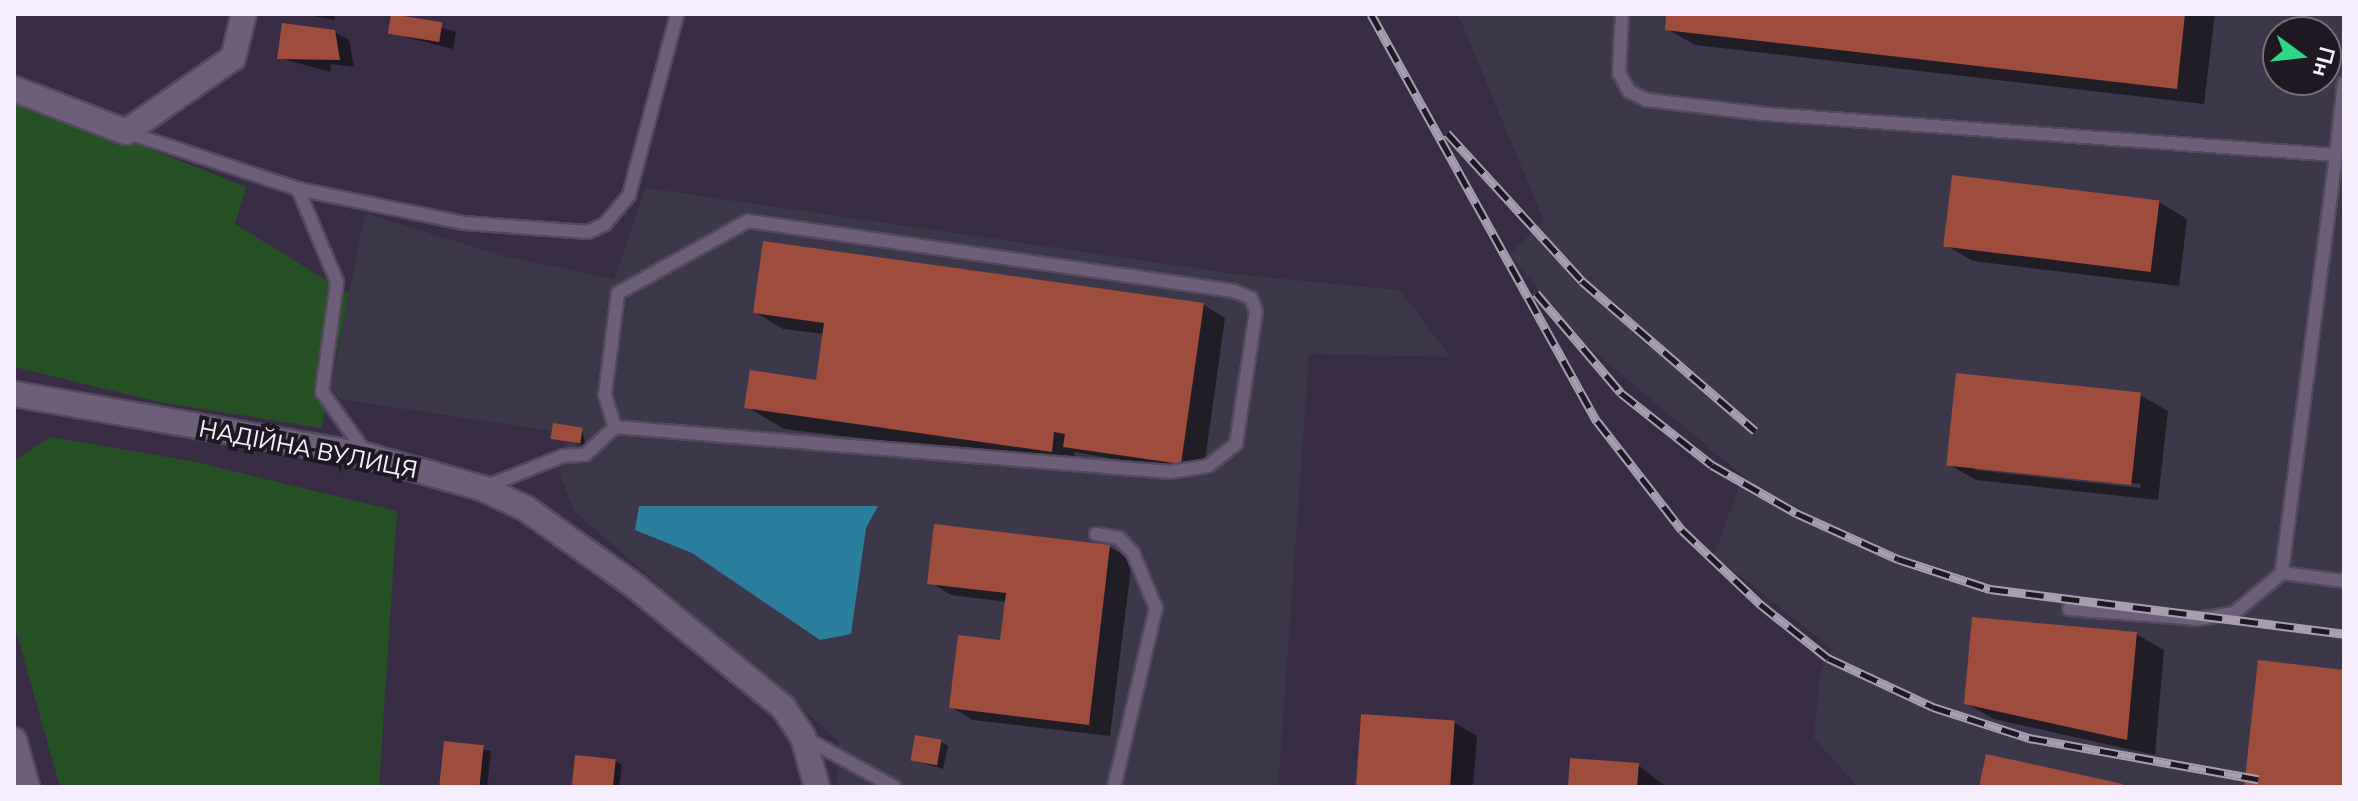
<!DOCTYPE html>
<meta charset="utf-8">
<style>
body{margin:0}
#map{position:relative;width:2358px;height:801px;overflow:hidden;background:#392d45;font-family:"Nunito Sans",sans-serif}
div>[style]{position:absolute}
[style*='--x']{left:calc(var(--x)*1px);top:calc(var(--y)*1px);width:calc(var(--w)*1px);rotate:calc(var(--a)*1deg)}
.industrial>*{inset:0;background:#3c384a}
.green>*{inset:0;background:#255125}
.water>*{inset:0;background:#2b7f9d}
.shadow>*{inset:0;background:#0007}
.building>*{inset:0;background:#9e4c3c;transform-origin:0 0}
.roads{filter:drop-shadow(2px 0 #54495e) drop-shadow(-2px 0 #54495e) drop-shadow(0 2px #54495e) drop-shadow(0 -2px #54495e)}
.service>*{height:12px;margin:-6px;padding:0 6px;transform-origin:6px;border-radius:6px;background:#6d5f7a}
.minor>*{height:24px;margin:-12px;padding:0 12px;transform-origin:12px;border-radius:12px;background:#6d5f7a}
.rail>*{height:9px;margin-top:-4.5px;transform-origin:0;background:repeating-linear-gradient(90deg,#1e1823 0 18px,#a89eb2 0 36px);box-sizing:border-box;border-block:2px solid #a89eb2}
span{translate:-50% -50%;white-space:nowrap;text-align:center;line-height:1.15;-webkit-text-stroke:8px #1e1823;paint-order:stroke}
.street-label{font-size:24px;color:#f6eefe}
.frame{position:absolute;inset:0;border:16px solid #f6eefe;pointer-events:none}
.north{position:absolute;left:2262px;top:16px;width:80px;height:80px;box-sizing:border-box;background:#1e1823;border:2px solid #746e7b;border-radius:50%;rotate:105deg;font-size:22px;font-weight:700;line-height:32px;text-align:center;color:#f6eefe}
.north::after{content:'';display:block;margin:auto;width:28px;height:36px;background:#2cd884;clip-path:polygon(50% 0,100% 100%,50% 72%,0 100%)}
</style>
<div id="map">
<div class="industrial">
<i style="clip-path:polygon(evenodd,1458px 14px,2344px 14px,2344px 787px,1858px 787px,1814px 738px,1820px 675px,1832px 649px,1714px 555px,1743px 476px,1583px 342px,1510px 254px,1544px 221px,1458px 14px,2278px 32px,2326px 32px,2326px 80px,2278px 80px,2278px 32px)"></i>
<i style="clip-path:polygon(646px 188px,1242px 275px,1400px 290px,1450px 357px,1309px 354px,1278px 787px,837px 787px,839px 741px,574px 511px,560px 475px,565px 442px,550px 439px,551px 431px,340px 399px,331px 387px,365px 213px,499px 255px,614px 279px)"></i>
</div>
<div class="green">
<i style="clip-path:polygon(14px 95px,246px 187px,235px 224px,349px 294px,321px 428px,160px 402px,14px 367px)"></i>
<i style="clip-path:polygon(50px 437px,196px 462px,397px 511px,379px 787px,60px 787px,14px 624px,14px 461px)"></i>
</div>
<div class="water">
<i style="clip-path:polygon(639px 506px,878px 506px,866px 528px,851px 634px,820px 640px,692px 553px,635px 530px)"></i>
</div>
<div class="shadow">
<i style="clip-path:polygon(303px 14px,335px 14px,334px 20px)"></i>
<i style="clip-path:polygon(393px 14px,456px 32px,453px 49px,390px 33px)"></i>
<i style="clip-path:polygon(1668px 14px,2215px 14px,2204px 104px,1695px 45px,1667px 29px)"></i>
<i style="clip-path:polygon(334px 32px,349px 40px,354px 67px,331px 64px,330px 72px,280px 58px)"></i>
<i style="clip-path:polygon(2159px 202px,2187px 219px,2179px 286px,1973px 261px,1945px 245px)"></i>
<i style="clip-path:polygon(1204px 305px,1225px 318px,1203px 475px,1075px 452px,1073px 463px,784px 429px,747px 407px,818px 384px,825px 334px,783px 329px,755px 312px)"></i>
<i style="clip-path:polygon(evenodd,2140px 395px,2168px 411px,2158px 500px,1976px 480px,1948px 464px,2140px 395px,1975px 466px,2141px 484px,2140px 488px,1975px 470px,1975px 466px)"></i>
<i style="clip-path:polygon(582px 430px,586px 446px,552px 438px)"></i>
<i style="clip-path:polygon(936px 526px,1110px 547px,1132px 560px,1110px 736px,973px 720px,951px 707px,1002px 643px,1007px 602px,951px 595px,930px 582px)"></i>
<i style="clip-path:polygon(2136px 634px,2164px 650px,2155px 755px,1994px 719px,1966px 703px)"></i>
<i style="clip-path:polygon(1363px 716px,1455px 723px,1477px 736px,1473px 787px,1357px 784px)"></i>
<i style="clip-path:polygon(941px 742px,948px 746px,943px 769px,912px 760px)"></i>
<i style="clip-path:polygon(446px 743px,491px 751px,487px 787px,441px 787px)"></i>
<i style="clip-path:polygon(615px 761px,622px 765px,619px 787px,574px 787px)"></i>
<i style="clip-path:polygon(1638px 765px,1666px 787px,1570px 787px)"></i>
</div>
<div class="building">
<i style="left:391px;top:14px;width:52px;height:20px;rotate:9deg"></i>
<i style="clip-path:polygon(1666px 14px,2185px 14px,2177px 89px,1665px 30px)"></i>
<i style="clip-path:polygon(282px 23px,335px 30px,340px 60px,277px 59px)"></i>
<i style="left:1952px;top:175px;width:209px;height:72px;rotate:7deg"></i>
<i style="clip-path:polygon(763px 241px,1204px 303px,1181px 464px,1063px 447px,1065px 434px,1054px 432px,1052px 452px,744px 408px,750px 370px,816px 380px,824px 323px,753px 313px)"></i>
<i style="left:1956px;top:373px;width:186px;height:93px;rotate:6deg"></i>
<i style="left:553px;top:423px;width:30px;height:16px;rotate:9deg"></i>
<i style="clip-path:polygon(934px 524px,1110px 545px,1089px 725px,949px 708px,958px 635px,1000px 640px,1006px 593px,927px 584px)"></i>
<i style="clip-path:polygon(1972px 617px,2137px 632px,2127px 740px,1964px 704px)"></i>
<i style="clip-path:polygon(2258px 660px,2344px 670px,2344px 787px,2244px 787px)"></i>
<i style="left:1361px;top:714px;width:94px;height:71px;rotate:4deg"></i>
<i style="left:915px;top:735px;width:27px;height:26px;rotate:10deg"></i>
<i style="left:444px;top:741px;width:40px;height:46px;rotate:6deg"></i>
<i style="clip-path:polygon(1986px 754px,2123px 784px,2122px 787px,1979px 787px)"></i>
<i style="left:575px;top:755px;width:41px;height:32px;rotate:6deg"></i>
<i style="clip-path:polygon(1570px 758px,1639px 763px,1637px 787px,1568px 787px)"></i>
</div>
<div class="roads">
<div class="service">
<i style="--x:1622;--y:14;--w:59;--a:92.9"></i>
<i style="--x:1619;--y:73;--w:21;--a:61"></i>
<i style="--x:1629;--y:91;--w:20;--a:27"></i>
<i style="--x:1647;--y:100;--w:119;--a:6.8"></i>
<i style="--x:1765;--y:114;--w:572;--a:4.11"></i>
<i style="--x:2336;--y:155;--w:72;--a:-83.7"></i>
<i style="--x:126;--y:132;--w:181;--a:18.3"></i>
<i style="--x:298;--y:189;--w:169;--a:11.6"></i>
<i style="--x:464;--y:223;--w:124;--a:4.2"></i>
<i style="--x:588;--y:232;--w:19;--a:-25"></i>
<i style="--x:605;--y:224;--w:38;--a:-50"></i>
<i style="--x:629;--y:195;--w:187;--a:-75.1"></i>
<i style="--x:2336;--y:155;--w:421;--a:97.4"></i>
<i style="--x:2282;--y:573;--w:63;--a:7.4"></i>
<i style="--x:298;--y:189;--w:101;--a:67.2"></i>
<i style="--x:337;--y:282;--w:111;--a:97.8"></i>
<i style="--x:322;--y:392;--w:79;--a:54.3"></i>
<i style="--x:482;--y:488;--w:87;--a:-21.6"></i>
<i style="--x:563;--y:456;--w:22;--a:-3"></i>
<i style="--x:585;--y:455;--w:41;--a:-43"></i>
<i style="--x:615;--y:427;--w:557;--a:4.64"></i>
<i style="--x:1170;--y:472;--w:38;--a:-9"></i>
<i style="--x:1208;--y:466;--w:36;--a:-38"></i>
<i style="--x:1236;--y:444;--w:134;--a:-81.4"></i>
<i style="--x:1256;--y:311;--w:14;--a:-111"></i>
<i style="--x:1251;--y:298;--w:18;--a:-158"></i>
<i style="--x:1234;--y:291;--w:491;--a:-171.8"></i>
<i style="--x:748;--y:221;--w:149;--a:151"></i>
<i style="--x:618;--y:293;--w:103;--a:97.3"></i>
<i style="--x:605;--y:395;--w:34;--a:73"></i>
<i style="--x:1096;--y:534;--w:23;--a:10"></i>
<i style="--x:1119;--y:538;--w:21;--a:47"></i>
<i style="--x:1133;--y:553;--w:60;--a:67.3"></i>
<i style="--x:1156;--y:608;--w:184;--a:103.2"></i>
<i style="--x:2069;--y:609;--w:130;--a:4.4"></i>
<i style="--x:2199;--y:619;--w:36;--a:-10"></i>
<i style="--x:2234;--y:613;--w:62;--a:-39.8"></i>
<i style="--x:805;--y:738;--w:102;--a:28.8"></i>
</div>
<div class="minor">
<i style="--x:14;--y:89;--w:120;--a:21"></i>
<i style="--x:126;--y:132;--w:130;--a:-34.7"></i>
<i style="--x:233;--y:58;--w:45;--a:-76"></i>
<i style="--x:14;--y:394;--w:359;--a:9.9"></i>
<i style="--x:368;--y:456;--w:118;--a:15.7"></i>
<i style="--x:482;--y:488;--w:47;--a:24.9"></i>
<i style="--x:525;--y:508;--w:135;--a:35.3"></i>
<i style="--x:635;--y:586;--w:191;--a:39.3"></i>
<i style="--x:783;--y:707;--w:36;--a:56"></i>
<i style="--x:803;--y:737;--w:52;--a:74.4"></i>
<i style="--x:14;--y:740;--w:49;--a:74.5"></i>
</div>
</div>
<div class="rail">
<i style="--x:1371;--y:14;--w:466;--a:61"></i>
<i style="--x:1597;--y:421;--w:138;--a:52.1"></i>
<i style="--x:1682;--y:530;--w:108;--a:43.5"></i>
<i style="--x:1760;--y:604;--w:87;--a:38.5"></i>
<i style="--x:1828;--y:658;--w:116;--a:25"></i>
<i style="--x:1933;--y:707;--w:101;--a:17.9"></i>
<i style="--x:2029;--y:738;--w:233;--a:10.2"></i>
<i style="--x:1447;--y:133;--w:200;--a:47.6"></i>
<i style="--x:1582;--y:281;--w:229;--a:40.9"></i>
<i style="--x:1536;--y:293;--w:131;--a:49.6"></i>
<i style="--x:1621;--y:393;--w:116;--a:38.4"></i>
<i style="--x:1712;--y:465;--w:97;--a:29.7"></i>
<i style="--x:1796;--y:513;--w:112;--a:24.3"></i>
<i style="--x:1898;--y:559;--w:97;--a:18.1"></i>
<i style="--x:1990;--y:589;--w:357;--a:7.2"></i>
</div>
<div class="street-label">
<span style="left:308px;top:450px;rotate:11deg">НАДІЙНА ВУЛИЦЯ</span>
</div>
<div class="frame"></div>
<div class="north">Пн</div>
</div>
